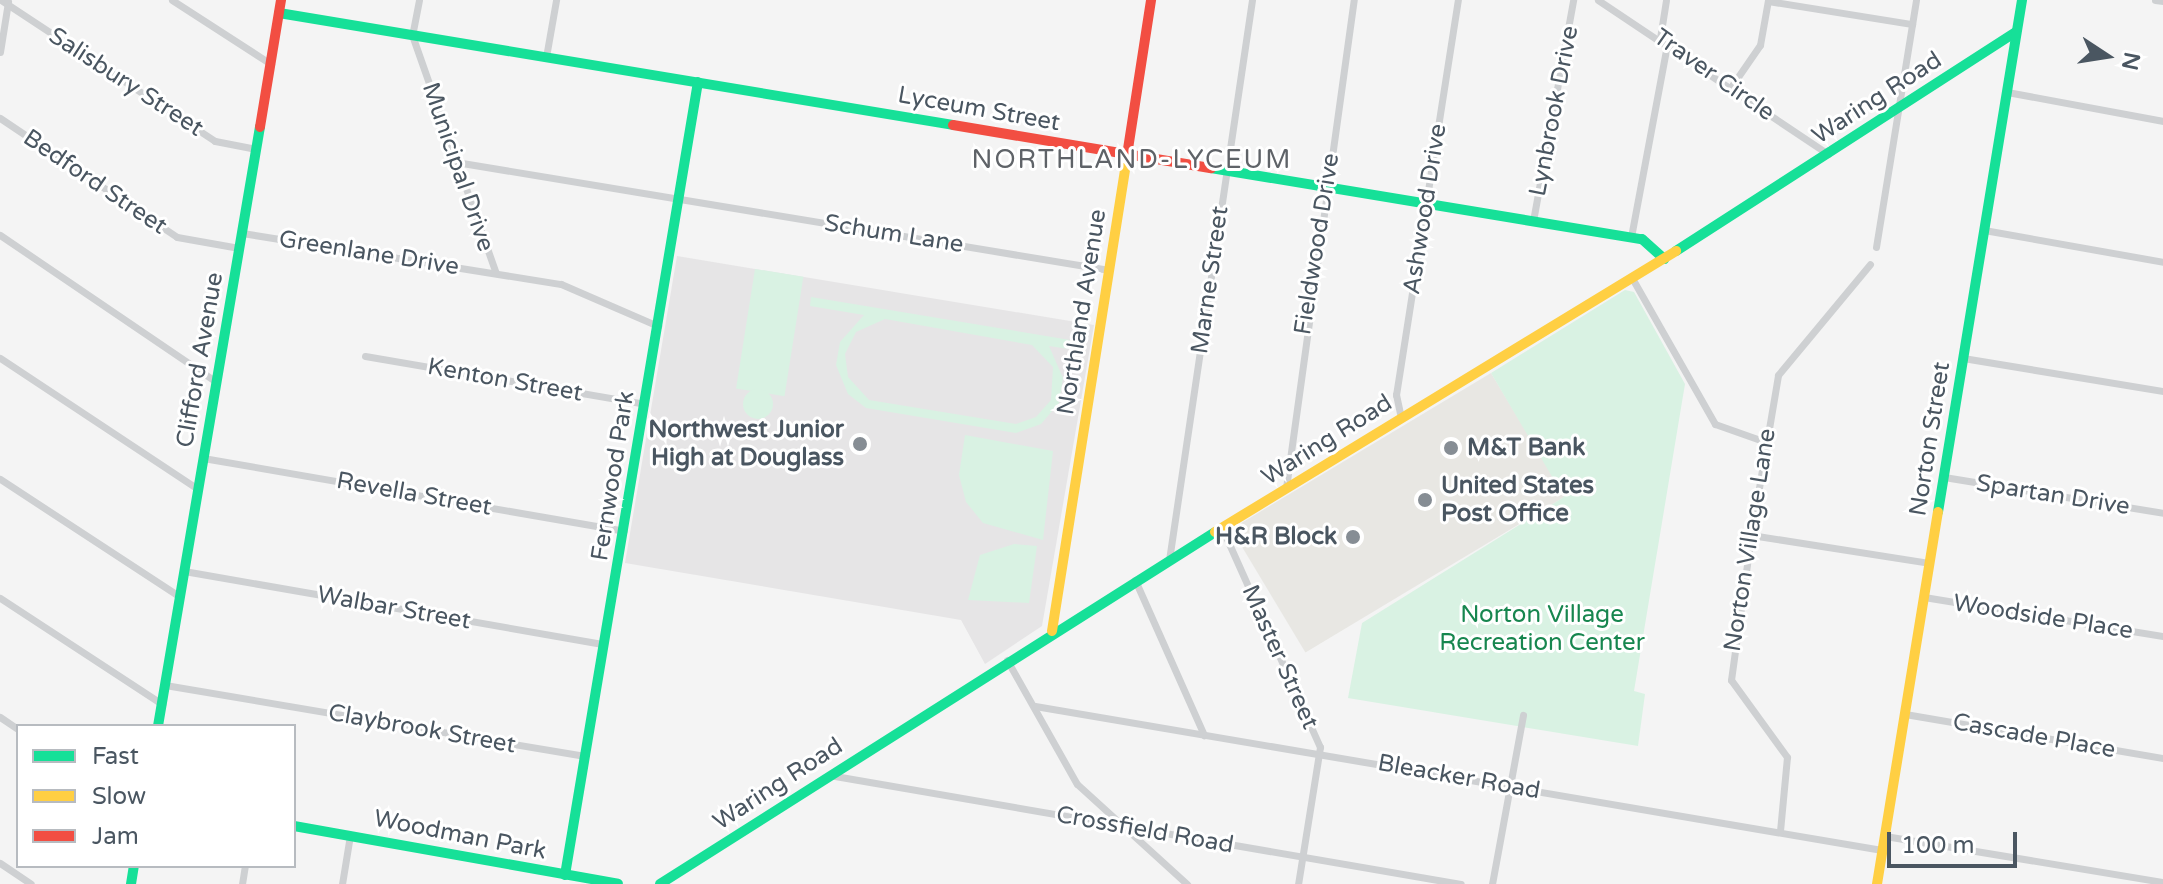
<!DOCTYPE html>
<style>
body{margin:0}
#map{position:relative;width:2163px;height:884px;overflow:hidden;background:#f4f4f4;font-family:"Varela Round",sans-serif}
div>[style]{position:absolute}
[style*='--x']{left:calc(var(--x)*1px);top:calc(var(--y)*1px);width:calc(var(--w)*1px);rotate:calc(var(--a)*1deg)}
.commercial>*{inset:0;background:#e8e7e3;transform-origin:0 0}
.education>*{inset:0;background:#e6e5e6}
.green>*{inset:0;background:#d9f2e3;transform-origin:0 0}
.round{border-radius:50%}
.street>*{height:7px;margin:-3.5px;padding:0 3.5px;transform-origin:3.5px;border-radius:3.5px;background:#ced0d2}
.fast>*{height:10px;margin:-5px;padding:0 5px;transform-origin:5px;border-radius:5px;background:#16e098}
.slow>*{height:10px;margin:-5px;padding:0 5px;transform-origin:5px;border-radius:5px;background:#ffcf43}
.jam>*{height:10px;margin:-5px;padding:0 5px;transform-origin:5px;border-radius:5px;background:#f24e42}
.dots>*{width:22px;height:22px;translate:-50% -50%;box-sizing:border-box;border:4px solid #fff;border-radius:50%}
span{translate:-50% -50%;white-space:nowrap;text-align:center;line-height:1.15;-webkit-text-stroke:6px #fff;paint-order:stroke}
.street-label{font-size:24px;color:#4a5661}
.poi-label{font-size:24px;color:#4a5661;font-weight:700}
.right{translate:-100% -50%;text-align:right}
.left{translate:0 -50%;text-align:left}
.park-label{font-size:24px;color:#17864f}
.neighbourhood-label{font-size:26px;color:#5f6368;letter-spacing:2px}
.legend{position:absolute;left:16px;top:724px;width:280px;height:144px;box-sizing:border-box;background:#fff;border:2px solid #b7bbc0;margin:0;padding:10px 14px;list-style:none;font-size:24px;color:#4a5661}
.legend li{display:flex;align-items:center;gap:16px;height:40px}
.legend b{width:40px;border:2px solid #b7bbc0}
.north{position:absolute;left:2067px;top:16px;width:80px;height:80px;-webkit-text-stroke:6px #fff;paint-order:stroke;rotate:102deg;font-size:22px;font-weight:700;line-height:32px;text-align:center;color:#4a5661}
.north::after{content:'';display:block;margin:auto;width:28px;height:36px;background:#4a5661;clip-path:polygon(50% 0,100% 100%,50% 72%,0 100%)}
.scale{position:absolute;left:1887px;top:832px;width:130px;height:36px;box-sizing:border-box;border:4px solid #4a5661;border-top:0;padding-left:10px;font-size:24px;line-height:28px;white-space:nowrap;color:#4a5661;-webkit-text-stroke:6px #fff;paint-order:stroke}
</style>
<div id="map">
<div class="commercial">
<i style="left:1491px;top:373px;width:144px;height:303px;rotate:59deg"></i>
</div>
<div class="education">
<i style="clip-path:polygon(677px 256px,1094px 325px,1042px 626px,985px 664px,961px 620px,625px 563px)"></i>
</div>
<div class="green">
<i style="left:755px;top:269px;width:49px;height:121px;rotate:9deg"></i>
<i style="clip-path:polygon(1625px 290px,1634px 292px,1685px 384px,1634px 691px,1645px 694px,1638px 746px,1348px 698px,1362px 623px,1564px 497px,1491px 373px)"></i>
<i style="clip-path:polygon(evenodd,811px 297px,1070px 340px,1069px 349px,1049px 346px,1063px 378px,1059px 403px,1041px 424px,1016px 433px,866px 408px,848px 394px,836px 365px,840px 342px,864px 315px,810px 306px,811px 297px,885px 319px,1032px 345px,1053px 367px,1051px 400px,1036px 417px,1016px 424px,869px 400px,848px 377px,845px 354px,856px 332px,885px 319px)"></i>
<i class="round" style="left:743px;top:389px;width:30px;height:30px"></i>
<i style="clip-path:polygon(965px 435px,1053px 451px,1043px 540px,983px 523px,966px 502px,959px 475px)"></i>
<i style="clip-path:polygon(1014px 544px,1037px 546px,1029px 603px,968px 600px,980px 555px)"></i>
</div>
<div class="street">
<i style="--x:1;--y:0;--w:256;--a:33.4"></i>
<i style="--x:215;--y:141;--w:42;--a:11"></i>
<i style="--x:172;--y:0;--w:118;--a:32.9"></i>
<i style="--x:419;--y:0;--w:36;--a:101"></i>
<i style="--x:412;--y:35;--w:252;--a:70.6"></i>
<i style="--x:1598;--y:0;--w:277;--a:33.8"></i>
<i style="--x:2155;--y:0;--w:8;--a:7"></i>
<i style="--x:1768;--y:1;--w:146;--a:9.1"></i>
<i style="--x:1660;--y:38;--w:38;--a:-81"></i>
<i style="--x:0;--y:52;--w:51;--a:-80.9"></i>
<i style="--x:546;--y:57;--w:58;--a:-80"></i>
<i style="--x:1731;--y:87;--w:51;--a:-55.4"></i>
<i style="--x:1760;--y:45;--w:46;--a:-79.9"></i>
<i style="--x:2007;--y:92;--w:159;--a:10.5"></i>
<i style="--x:0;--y:118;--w:213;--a:33.9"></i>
<i style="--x:177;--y:237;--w:63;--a:10.1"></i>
<i style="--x:456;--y:162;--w:662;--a:9.39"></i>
<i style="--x:1533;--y:221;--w:225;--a:-79.7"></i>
<i style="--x:1984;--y:230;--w:182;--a:10.1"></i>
<i style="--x:242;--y:233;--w:323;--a:9.1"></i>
<i style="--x:561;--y:284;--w:106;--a:23.4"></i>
<i style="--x:0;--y:235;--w:261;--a:34.2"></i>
<i style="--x:1631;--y:237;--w:196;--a:-79.4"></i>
<i style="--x:1876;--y:247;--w:250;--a:-80.8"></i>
<i style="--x:1632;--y:278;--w:168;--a:60.4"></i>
<i style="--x:1715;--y:424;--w:54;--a:19.4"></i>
<i style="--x:365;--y:356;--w:284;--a:9.7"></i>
<i style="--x:0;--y:358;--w:237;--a:33.5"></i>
<i style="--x:1963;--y:358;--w:203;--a:9.4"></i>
<i style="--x:1401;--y:418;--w:24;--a:-102"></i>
<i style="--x:1396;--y:395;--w:400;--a:-81.1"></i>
<i style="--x:203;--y:458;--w:427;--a:9.8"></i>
<i style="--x:1944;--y:477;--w:222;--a:9.3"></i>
<i style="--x:0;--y:479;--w:215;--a:33.2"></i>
<i style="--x:1286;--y:488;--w:493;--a:-82.1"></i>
<i style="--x:1222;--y:528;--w:240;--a:65.9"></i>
<i style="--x:1320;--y:747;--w:139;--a:99.1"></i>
<i style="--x:1751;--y:535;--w:180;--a:8.9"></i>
<i style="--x:1169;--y:560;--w:566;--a:-81.57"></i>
<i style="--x:184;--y:571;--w:426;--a:9.9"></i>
<i style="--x:1135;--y:580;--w:170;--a:66"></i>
<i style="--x:1924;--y:597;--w:242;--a:9.3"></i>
<i style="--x:0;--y:598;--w:194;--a:33.2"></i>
<i style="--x:1007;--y:660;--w:142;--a:60.6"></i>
<i style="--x:1077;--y:784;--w:149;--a:42.3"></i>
<i style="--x:165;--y:685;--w:426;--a:9.6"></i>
<i style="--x:1035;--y:706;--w:859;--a:9.65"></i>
<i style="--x:1905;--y:714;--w:262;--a:9.7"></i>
<i style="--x:0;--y:717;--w:22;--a:34"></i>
<i style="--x:829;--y:775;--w:641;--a:9.79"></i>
<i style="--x:1780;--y:831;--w:74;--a:-84.6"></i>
<i style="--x:1787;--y:757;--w:95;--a:-126"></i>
<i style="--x:1731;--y:680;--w:146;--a:-82.1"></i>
<i style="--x:1751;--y:535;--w:162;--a:-80.4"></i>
<i style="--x:1778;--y:375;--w:144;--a:-50.3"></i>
<i style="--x:1885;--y:836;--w:282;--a:9.4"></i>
<i style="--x:0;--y:863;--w:37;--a:34"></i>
<i style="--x:242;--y:884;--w:18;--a:-81"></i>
<i style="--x:342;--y:884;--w:50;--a:-80.7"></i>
<i style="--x:1492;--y:884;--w:172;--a:-79.6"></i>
</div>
<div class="fast">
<i style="--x:279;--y:13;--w:683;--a:9.43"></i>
<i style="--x:1211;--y:168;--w:437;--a:9.4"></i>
<i style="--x:1642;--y:239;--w:30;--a:42"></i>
<i style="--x:1676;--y:251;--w:404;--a:-32.8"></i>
<i style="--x:1938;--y:512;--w:519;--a:-80.68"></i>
<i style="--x:158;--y:726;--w:608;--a:-80.34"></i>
<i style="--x:294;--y:826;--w:329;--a:10.1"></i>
<i style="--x:565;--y:875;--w:804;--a:-80.48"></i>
<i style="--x:131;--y:884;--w:18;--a:-81"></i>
<i style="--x:660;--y:884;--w:657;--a:-32.38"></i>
</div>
<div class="slow">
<i style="--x:1215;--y:532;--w:540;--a:-31.36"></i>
<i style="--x:1052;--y:631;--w:488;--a:-81"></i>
<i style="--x:1877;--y:884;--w:377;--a:-80.7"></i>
</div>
<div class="jam">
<i style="--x:953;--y:125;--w:262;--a:9.5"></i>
<i style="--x:260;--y:127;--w:129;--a:-80.6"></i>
<i style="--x:1128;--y:149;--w:151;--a:-81.2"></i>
</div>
<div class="dots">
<i style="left:860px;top:444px;background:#868d94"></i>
<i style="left:1451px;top:448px;background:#868d94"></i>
<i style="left:1425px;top:500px;background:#868d94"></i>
<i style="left:1353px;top:537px;background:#868d94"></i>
</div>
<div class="street-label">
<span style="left:1714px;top:75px;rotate:35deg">Traver Circle</span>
<span style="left:126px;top:82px;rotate:33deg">Salisbury Street</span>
<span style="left:1877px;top:98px;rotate:-33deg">Waring Road</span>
<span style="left:979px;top:109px;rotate:10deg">Lyceum Street</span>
<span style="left:1554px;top:111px;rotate:-79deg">Lynbrook Drive</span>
<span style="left:458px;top:167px;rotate:71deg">Municipal Drive</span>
<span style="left:95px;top:182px;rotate:34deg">Bedford Street</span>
<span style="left:1425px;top:209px;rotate:-81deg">Ashwood Drive</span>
<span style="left:894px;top:234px;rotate:9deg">Schum Lane</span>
<span style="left:1317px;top:244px;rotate:-81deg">Fieldwood Drive</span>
<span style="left:369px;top:253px;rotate:9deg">Greenlane Drive</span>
<span style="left:1210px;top:280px;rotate:-82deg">Marne Street</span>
<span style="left:1082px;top:312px;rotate:-81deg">Northland Avenue</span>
<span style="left:200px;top:360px;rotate:-80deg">Clifford Avenue</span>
<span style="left:505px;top:380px;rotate:10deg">Kenton Street</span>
<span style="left:1930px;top:439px;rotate:-81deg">Norton Street</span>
<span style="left:1327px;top:440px;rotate:-32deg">Waring Road</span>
<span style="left:613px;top:476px;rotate:-81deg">Fernwood Park</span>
<span style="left:414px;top:494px;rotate:10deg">Revella Street</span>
<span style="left:2053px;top:495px;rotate:9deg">Spartan Drive</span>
<span style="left:1750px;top:540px;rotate:-81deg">Norton Village Lane</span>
<span style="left:394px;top:608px;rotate:10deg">Walbar Street</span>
<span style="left:2043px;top:617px;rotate:9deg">Woodside Place</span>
<span style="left:1280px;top:657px;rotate:66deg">Master Street</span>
<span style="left:422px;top:729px;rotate:10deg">Claybrook Street</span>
<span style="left:2034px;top:736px;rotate:10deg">Cascade Place</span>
<span style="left:1459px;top:777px;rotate:10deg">Bleacker Road</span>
<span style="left:778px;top:784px;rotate:-33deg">Waring Road</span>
<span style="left:1145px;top:830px;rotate:10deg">Crossfield Road</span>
<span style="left:460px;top:835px;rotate:11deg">Woodman Park</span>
</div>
<div class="poi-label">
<span class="right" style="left:844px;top:444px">Northwest Junior<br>High at Douglass</span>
<span class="left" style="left:1467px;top:448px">M&amp;T Bank</span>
<span class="left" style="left:1441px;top:500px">United States<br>Post Office</span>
<span class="right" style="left:1337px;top:537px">H&amp;R Block</span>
</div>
<div class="park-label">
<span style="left:1542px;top:629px">Norton Village<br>Recreation Center</span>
</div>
<div class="neighbourhood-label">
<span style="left:1132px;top:160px">NORTHLAND-LYCEUM</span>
</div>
<ul class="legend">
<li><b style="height:10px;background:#16e098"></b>Fast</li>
<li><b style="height:10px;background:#ffcf43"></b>Slow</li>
<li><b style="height:10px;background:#f24e42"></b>Jam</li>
</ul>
<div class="north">N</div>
<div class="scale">100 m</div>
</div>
